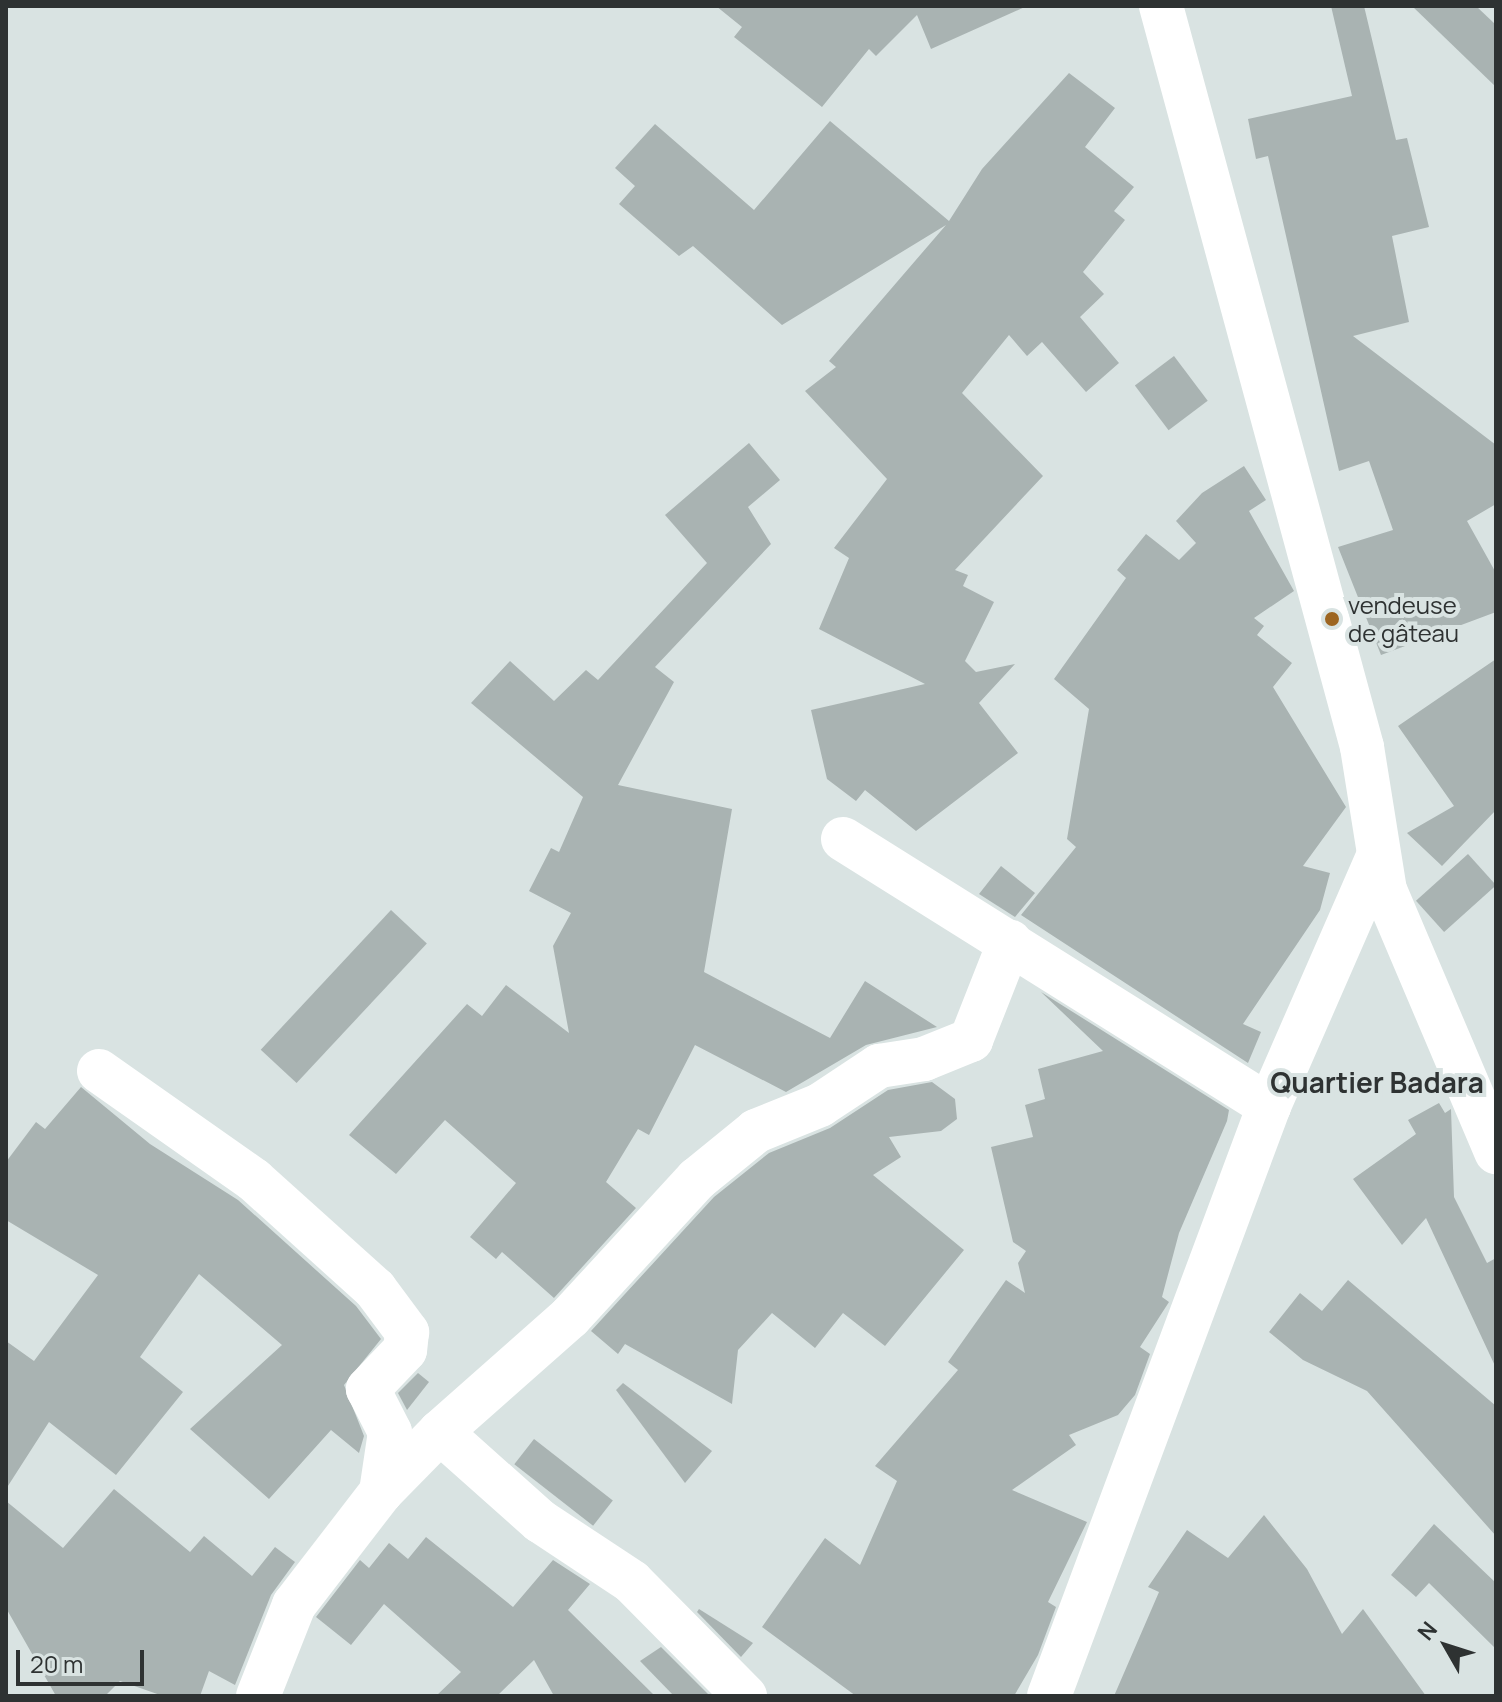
<!DOCTYPE html>
<meta charset="utf-8">
<style>
body{margin:0}
#map{position:relative;width:1502px;height:1702px;overflow:hidden;background:#d9e3e2;font-family:Manrope,sans-serif}
div>[style]{position:absolute}
[style*='--x']{left:calc(var(--x)*1px);top:calc(var(--y)*1px);width:calc(var(--w)*1px);rotate:calc(var(--a)*1deg)}
.building>*{inset:0;background:#a9b3b2;transform-origin:0 0}
.minor>*{height:44px;margin:-22px;padding:0 22px;transform-origin:22px;border-radius:22px;background:#fff}
.dots>*{width:22px;height:22px;translate:-50% -50%;box-sizing:border-box;border:4px solid #d9e3e2;border-radius:50%}
span{translate:-50% -50%;white-space:nowrap;text-align:center;line-height:1.15;-webkit-text-stroke:8px #d9e3e2;paint-order:stroke}
.poi-label{font-size:24px;color:#2e3232}
.left{translate:0 -50%;text-align:left}
.quarter-label{font-size:28px;color:#2e3232;font-weight:700}
.frame{position:absolute;inset:0;border:8px solid #2e3232;pointer-events:none}
.north{position:absolute;left:1406px;top:1606px;width:80px;height:80px;-webkit-text-stroke:6px #d9e3e2;paint-order:stroke;rotate:309deg;font-size:22px;font-weight:700;line-height:32px;text-align:center;color:#2e3232}
.north::after{content:'';display:block;margin:auto;width:28px;height:36px;background:#2e3232;clip-path:polygon(50% 0,100% 100%,50% 72%,0 100%)}
.scale{position:absolute;left:16px;top:1650px;width:128px;height:36px;box-sizing:border-box;border:4px solid #2e3232;border-top:0;padding-left:10px;font-size:24px;line-height:28px;white-space:nowrap;color:#2e3232;-webkit-text-stroke:6px #d9e3e2;paint-order:stroke}
</style>
<div id="map">
<div class="building">
<i style="clip-path:polygon(716px 6px,1027px 6px,931px 49px,917px 15px,876px 56px,869px 49px,822px 107px,734px 37px,742px 27px)"></i>
<i style="clip-path:polygon(1331px 6px,1364px 6px,1396px 140px,1407px 138px,1429px 227px,1392px 236px,1409px 322px,1353px 336px,1496px 445px,1496px 504px,1467px 521px,1496px 573px,1496px 612px,1381px 655px,1338px 547px,1393px 530px,1369px 461px,1339px 471px,1268px 156px,1256px 159px,1248px 119px,1352px 96px)"></i>
<i style="clip-path:polygon(1412px 6px,1476px 6px,1496px 25px,1496px 87px)"></i>
<i style="clip-path:polygon(1069px 73px,1115px 108px,1085px 147px,1134px 187px,1114px 211px,1125px 220px,1083px 272px,1104px 294px,1080px 317px,1119px 363px,1086px 392px,1042px 342px,1027px 356px,1009px 335px,962px 393px,1043px 476px,955px 570px,968px 575px,963px 586px,994px 602px,965px 661px,976px 672px,1015px 664px,979px 703px,1018px 753px,916px 831px,865px 790px,856px 801px,827px 779px,811px 710px,925px 684px,819px 629px,849px 558px,834px 548px,887px 479px,805px 391px,836px 367px,829px 361px,946px 225px,782px 325px,693px 246px,679px 256px,619px 204px,635px 186px,615px 168px,655px 124px,754px 210px,830px 121px,949px 221px,982px 169px)"></i>
<i style="left:1174px;top:356px;width:56px;height:49px;rotate:53deg"></i>
<i style="clip-path:polygon(749px 443px,780px 480px,748px 507px,771px 544px,655px 667px,674px 682px,618px 785px,732px 809px,704px 972px,830px 1038px,865px 981px,937px 1027px,866px 1045px,786px 1092px,695px 1045px,649px 1135px,638px 1129px,606px 1182px,636px 1208px,554px 1298px,502px 1252px,496px 1259px,470px 1237px,516px 1183px,445px 1120px,396px 1174px,349px 1135px,467px 1004px,482px 1016px,506px 985px,569px 1033px,553px 946px,571px 913px,529px 891px,551px 848px,559px 852px,583px 797px,471px 703px,510px 661px,554px 701px,586px 670px,598px 680px,707px 563px,665px 515px)"></i>
<i style="clip-path:polygon(1244px 466px,1266px 500px,1249px 511px,1294px 591px,1254px 618px,1264px 626px,1257px 635px,1292px 663px,1273px 687px,1346px 807px,1303px 866px,1330px 873px,1320px 910px,1243px 1024px,1261px 1032px,1248px 1063px,1021px 915px,1076px 847px,1067px 839px,1089px 709px,1054px 679px,1126px 578px,1117px 570px,1146px 534px,1179px 560px,1196px 543px,1176px 521px,1202px 493px)"></i>
<i style="clip-path:polygon(1496px 659px,1496px 810px,1442px 866px,1407px 833px,1454px 806px,1398px 726px)"></i>
<i style="left:1468px;top:854px;width:42px;height:70px;rotate:48deg"></i>
<i style="clip-path:polygon(1001px 866px,1035px 893px,1015px 917px,979px 894px)"></i>
<i style="left:391px;top:910px;width:49px;height:191px;rotate:43deg"></i>
<i style="clip-path:polygon(1041px 992px,1229px 1110px,1227px 1121px,1179px 1233px,1162px 1297px,1169px 1302px,1140px 1347px,1150px 1354px,1135px 1395px,1118px 1415px,1069px 1435px,1076px 1445px,1012px 1490px,1087px 1522px,1048px 1602px,1056px 1607px,1038px 1655px,1014px 1696px,856px 1696px,762px 1627px,825px 1538px,860px 1565px,897px 1481px,875px 1466px,958px 1370px,948px 1362px,1006px 1280px,1025px 1293px,1018px 1263px,1026px 1251px,1013px 1242px,991px 1147px,1033px 1137px,1025px 1105px,1045px 1099px,1038px 1069px,1103px 1051px)"></i>
<i style="clip-path:polygon(932px 1082px,955px 1099px,957px 1119px,941px 1131px,889px 1137px,901px 1157px,873px 1175px,964px 1250px,885px 1346px,843px 1313px,815px 1348px,772px 1313px,738px 1350px,732px 1404px,625px 1344px,618px 1354px,591px 1331px,714px 1197px,769px 1153px,830px 1128px,888px 1090px)"></i>
<i style="clip-path:polygon(81px 1087px,150px 1144px,238px 1200px,356px 1306px,381px 1339px,344px 1385px,364px 1436px,359px 1453px,331px 1430px,269px 1499px,190px 1429px,282px 1345px,199px 1274px,140px 1357px,183px 1392px,116px 1475px,49px 1422px,6px 1489px,6px 1341px,34px 1361px,98px 1275px,6px 1220px,6px 1162px,36px 1122px,45px 1129px)"></i>
<i style="clip-path:polygon(1439px 1103px,1445px 1113px,1451px 1109px,1454px 1197px,1487px 1263px,1496px 1258px,1496px 1368px,1426px 1218px,1402px 1245px,1353px 1179px,1416px 1134px,1408px 1120px)"></i>
<i style="clip-path:polygon(1348px 1280px,1496px 1406px,1496px 1536px,1367px 1391px,1303px 1360px,1269px 1332px,1300px 1293px,1322px 1311px)"></i>
<i style="clip-path:polygon(418px 1373px,429px 1382px,407px 1410px,398px 1393px)"></i>
<i style="clip-path:polygon(623px 1383px,712px 1451px,685px 1483px,616px 1390px)"></i>
<i style="left:534px;top:1439px;width:100px;height:32px;rotate:38deg"></i>
<i style="clip-path:polygon(114px 1489px,190px 1552px,204px 1536px,252px 1576px,275px 1547px,295px 1562px,271px 1595px,235px 1685px,209px 1671px,200px 1696px,163px 1696px,120px 1681px,105px 1696px,56px 1696px,6px 1608px,6px 1501px,63px 1548px)"></i>
<i style="clip-path:polygon(1264px 1515px,1307px 1569px,1342px 1634px,1363px 1609px,1426px 1696px,1114px 1696px,1159px 1592px,1148px 1587px,1187px 1530px,1228px 1558px)"></i>
<i style="clip-path:polygon(1434px 1524px,1496px 1583px,1496px 1649px,1429px 1583px,1416px 1597px,1391px 1575px)"></i>
<i style="clip-path:polygon(426px 1537px,513px 1607px,553px 1560px,590px 1584px,568px 1610px,655px 1696px,554px 1696px,534px 1660px,497px 1696px,436px 1696px,461px 1672px,384px 1604px,351px 1645px,316px 1617px,360px 1560px,369px 1568px,389px 1543px,408px 1559px)"></i>
<i style="clip-path:polygon(699px 1609px,753px 1643px,741px 1657px,697px 1612px)"></i>
<i style="clip-path:polygon(661px 1647px,709px 1695px,708px 1696px,674px 1696px,640px 1661px)"></i>
</div>
<div class="minor">
<i style="--x:1161;--y:6;--w:768;--a:74.82"></i>
<i style="--x:1362;--y:747;--w:145;--a:80.9"></i>
<i style="--x:1385;--y:890;--w:285;--a:67"></i>
<i style="--x:843;--y:839;--w:503;--a:32.08"></i>
<i style="--x:99;--y:1071;--w:189;--a:35.1"></i>
<i style="--x:254;--y:1180;--w:163;--a:42"></i>
<i style="--x:375;--y:1289;--w:54;--a:53.3"></i>
<i style="--x:407;--y:1332;--w:18;--a:96"></i>
<i style="--x:405;--y:1350;--w:54;--a:133.5"></i>
<i style="--x:368;--y:1389;--w:48;--a:62.9"></i>
<i style="--x:390;--y:1432;--w:61;--a:98.5"></i>
<i style="--x:440;--y:1432;--w:134;--a:41.7"></i>
<i style="--x:540;--y:1521;--w:110;--a:33.5"></i>
<i style="--x:632;--y:1582;--w:161;--a:45.3"></i>
<i style="--x:258;--y:1696;--w:98;--a:-68.4"></i>
<i style="--x:294;--y:1605;--w:143;--a:-52.4"></i>
<i style="--x:381;--y:1492;--w:84;--a:-45.5"></i>
<i style="--x:440;--y:1432;--w:174;--a:-41.5"></i>
<i style="--x:570;--y:1317;--w:188;--a:-47.4"></i>
<i style="--x:697;--y:1179;--w:76;--a:-39.1"></i>
<i style="--x:756;--y:1131;--w:69;--a:-22.1"></i>
<i style="--x:820;--y:1105;--w:71;--a:-33.5"></i>
<i style="--x:879;--y:1066;--w:46;--a:-8.8"></i>
<i style="--x:924;--y:1059;--w:51;--a:-22"></i>
<i style="--x:971;--y:1040;--w:106;--a:-68.5"></i>
<i style="--x:1049;--y:1696;--w:630;--a:-69.55"></i>
<i style="--x:1269;--y:1106;--w:272;--a:-66.4"></i>
</div>
<div class="dots">
<i style="left:1332px;top:619px;background:#9d6521"></i>
</div>
<div class="poi-label">
<span class="left" style="left:1348px;top:619px">vendeuse<br>de gâteau</span>
</div>
<div class="quarter-label">
<span style="left:1377px;top:1082px">Quartier Badara</span>
</div>
<div class="frame"></div>
<div class="north">N</div>
<div class="scale">20 m</div>
</div>
